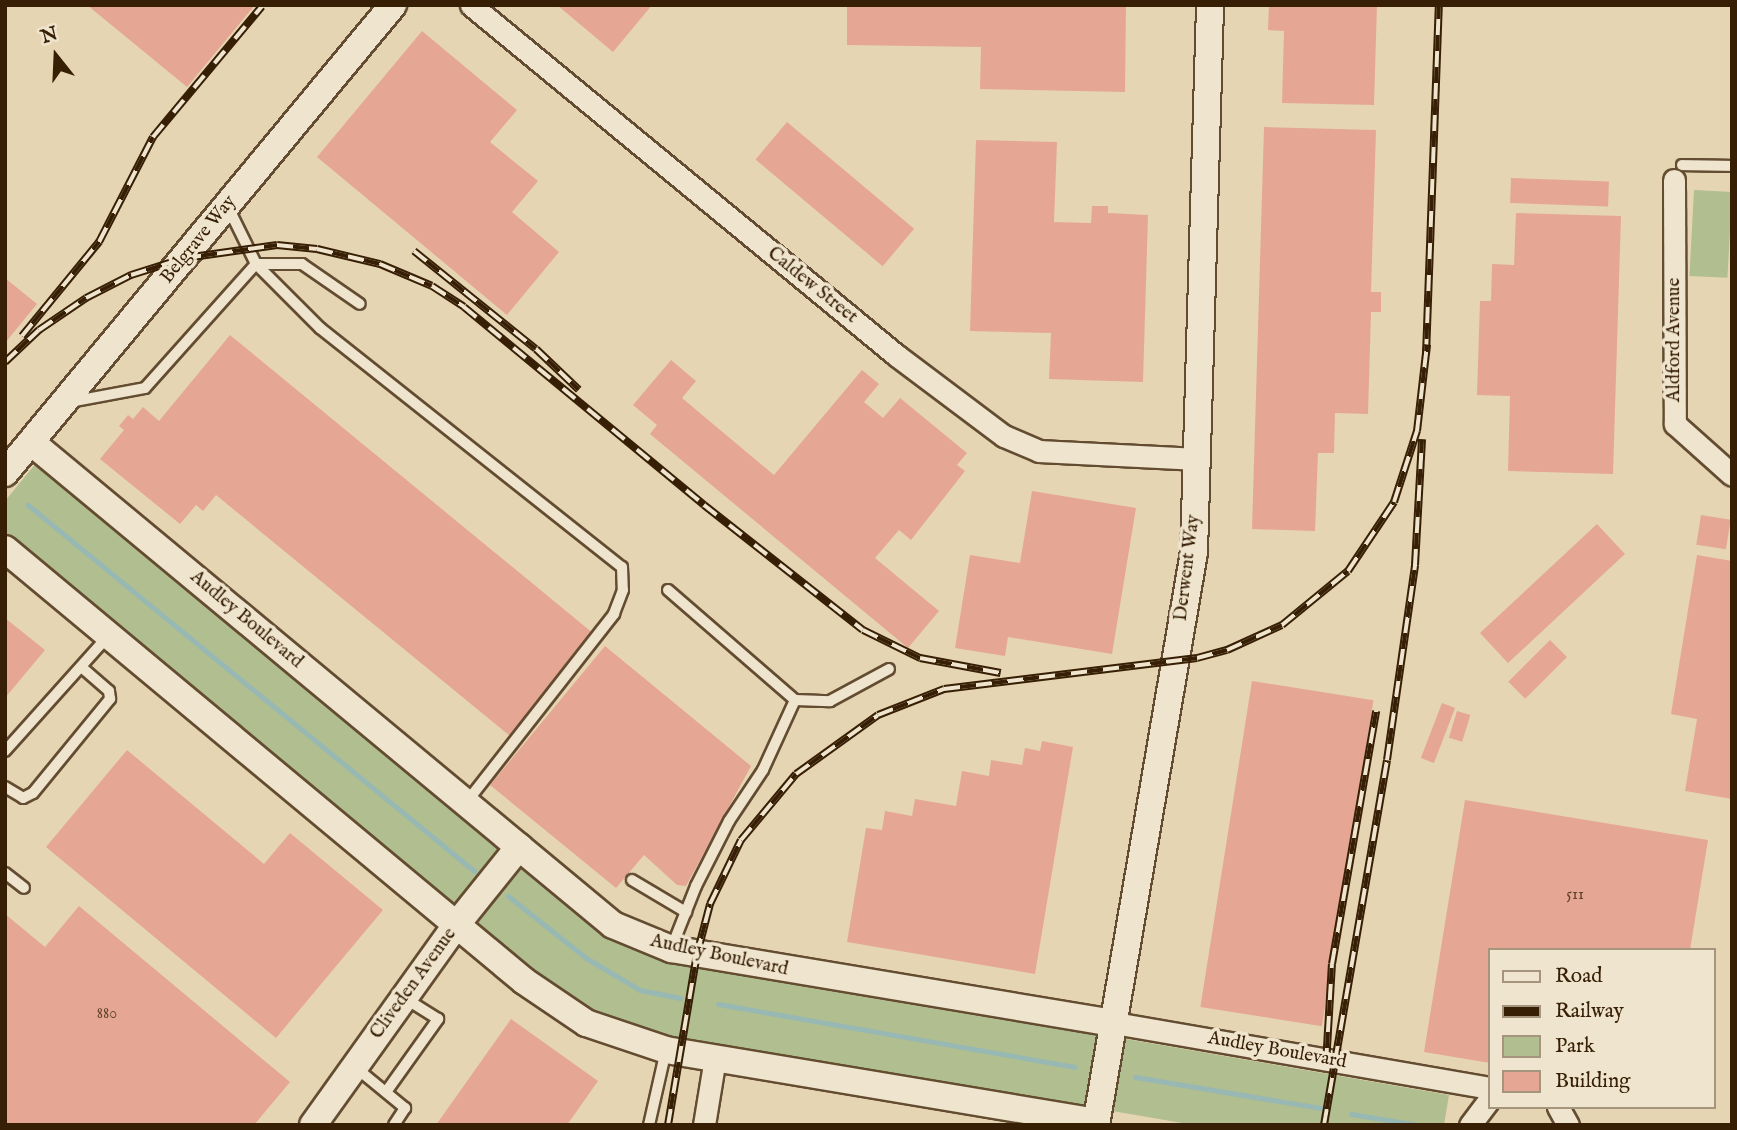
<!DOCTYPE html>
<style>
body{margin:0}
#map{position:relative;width:1737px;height:1130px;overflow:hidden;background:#e6d5b2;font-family:"IM FELL English",serif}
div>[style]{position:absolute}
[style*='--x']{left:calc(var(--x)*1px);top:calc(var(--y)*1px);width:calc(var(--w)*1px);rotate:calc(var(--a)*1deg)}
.green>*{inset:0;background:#b1be8f;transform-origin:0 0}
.stream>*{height:5px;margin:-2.5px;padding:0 2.5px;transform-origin:2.5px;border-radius:2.5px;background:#97b8b3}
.building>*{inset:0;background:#e5a794;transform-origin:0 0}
.roads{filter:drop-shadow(2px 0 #634c31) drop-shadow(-2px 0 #634c31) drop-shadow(0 2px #634c31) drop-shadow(0 -2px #634c31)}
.service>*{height:10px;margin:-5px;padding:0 5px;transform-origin:5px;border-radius:5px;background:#efe4cd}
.minor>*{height:21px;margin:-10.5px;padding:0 10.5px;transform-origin:10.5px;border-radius:10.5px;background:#efe4cd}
.tertiary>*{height:26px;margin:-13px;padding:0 13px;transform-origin:13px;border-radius:13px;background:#efe4cd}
.rail>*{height:8px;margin-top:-4px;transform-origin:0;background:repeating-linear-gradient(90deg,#efe4cd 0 16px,#371f06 0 32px);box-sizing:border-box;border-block:2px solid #371f06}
span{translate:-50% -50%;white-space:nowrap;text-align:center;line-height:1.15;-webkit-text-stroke:7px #efe4cd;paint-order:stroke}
.number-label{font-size:16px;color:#62412a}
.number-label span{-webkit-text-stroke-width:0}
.street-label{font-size:19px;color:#371f06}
.frame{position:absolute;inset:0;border:7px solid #371f06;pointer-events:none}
.legend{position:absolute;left:1488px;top:948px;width:228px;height:161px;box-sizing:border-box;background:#efe4cd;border:2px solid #a5957d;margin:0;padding:9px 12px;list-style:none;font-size:21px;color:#371f06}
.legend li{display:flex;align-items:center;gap:14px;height:35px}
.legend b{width:35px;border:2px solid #a5957d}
.north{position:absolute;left:21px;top:21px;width:70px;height:70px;-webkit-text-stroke:5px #efe4cd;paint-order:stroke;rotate:342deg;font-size:19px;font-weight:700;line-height:28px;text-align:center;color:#371f06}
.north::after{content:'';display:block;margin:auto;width:24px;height:32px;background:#371f06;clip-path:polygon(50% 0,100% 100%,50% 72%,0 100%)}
</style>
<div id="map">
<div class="green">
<i style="left:1694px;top:190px;width:38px;height:86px;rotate:3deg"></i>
<i style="clip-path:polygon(37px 462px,607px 937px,659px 958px,1449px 1095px,1444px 1125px,1194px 1125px,627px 1028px,576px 1004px,521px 966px,5px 539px,5px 501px)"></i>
</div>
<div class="stream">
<i style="--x:28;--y:505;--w:577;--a:39.37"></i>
<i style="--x:508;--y:896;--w:100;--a:38.5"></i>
<i style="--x:586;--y:958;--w:63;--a:30.7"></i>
<i style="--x:640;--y:990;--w:41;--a:11.3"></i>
<i style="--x:718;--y:1004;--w:362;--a:10"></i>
<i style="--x:1135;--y:1077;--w:188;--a:9.5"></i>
<i style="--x:1351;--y:1114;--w:68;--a:9.3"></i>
</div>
<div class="building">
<i style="clip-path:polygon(87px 5px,255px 5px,187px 87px)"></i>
<i style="clip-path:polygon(557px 5px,652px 5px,613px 52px)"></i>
<i style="clip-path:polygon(847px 5px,1126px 5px,1125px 92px,980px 89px,981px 47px,847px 45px)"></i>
<i style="clip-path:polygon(1269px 5px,1377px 5px,1374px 105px,1282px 103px,1284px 31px,1268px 30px)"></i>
<i style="clip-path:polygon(422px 31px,517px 110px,490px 142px,538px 181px,512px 212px,559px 252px,507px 315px,317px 157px)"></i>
<i style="left:787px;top:122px;width:166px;height:49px;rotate:40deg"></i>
<i style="clip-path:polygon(1264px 127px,1376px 130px,1371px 292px,1381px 292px,1381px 312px,1371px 312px,1368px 414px,1335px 413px,1334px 453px,1318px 453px,1315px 531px,1252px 529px)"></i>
<i style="clip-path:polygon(976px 140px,1057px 142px,1054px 222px,1091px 223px,1092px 206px,1108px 206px,1108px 213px,1148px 215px,1143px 382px,1049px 379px,1051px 333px,970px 331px)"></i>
<i style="left:1511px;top:178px;width:98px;height:25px;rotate:2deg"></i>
<i style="clip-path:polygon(1516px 213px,1621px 216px,1613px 474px,1508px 471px,1510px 396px,1477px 395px,1480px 301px,1491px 301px,1492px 264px,1514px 265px)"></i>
<i style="clip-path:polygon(5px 278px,37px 304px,5px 343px)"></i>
<i style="clip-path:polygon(230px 335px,594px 634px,510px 736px,216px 495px,203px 511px,196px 505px,180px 524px,100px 459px,124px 430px,119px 426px,128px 415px,133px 419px,143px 407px,159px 421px)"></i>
<i style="clip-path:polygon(671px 360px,696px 381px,682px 398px,774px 475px,862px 370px,879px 384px,864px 402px,883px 418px,900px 398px,967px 453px,957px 465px,965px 471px,911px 540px,899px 530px,875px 558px,939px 611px,908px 648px,650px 434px,657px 425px,633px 405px)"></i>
<i style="clip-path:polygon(1032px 491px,1136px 508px,1112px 654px,1008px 637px,1005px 656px,955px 648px,970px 555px,1020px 563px)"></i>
<i style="left:1701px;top:515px;width:30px;height:30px;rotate:9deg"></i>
<i style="left:1597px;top:524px;width:41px;height:160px;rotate:47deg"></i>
<i style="clip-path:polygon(1697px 555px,1732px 561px,1732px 799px,1685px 791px,1697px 719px,1671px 714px)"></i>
<i style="clip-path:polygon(5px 618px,45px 650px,5px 698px)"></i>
<i style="left:1550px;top:640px;width:24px;height:59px;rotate:45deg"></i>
<i style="clip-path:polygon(605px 646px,751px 766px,686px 886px,677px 885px,644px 855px,616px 888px,490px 785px)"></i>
<i style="left:1252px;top:681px;width:123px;height:330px;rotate:9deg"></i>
<i style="left:1442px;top:703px;width:14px;height:59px;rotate:21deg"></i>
<i style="left:1457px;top:711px;width:14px;height:28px;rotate:17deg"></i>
<i style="clip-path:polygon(1042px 741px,1073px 747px,1035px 974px,847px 942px,866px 828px,882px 830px,885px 811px,912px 816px,915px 799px,956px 806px,962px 771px,989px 776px,991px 760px,1022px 765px,1025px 748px,1040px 751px)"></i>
<i style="clip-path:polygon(127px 750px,264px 864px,290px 833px,383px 910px,276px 1038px,46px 847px)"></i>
<i style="clip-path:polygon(1465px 800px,1708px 840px,1690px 950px,1490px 950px,1490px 1063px,1424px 1052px)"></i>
<i style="clip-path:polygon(79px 906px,290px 1082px,254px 1125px,5px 1125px,5px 914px,45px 947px)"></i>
<i style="clip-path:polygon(511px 1019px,598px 1081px,567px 1125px,436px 1125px)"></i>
</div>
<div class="roads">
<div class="service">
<i style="--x:1682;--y:165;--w:50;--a:1.1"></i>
<i style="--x:256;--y:264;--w:91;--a:45"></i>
<i style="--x:320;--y:328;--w:385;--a:38.4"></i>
<i style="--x:622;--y:567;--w:23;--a:88"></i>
<i style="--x:623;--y:590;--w:26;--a:111"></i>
<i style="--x:614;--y:614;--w:240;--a:128.1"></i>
<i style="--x:256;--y:264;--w:46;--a:0"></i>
<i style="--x:302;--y:264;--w:70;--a:34.6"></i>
<i style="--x:70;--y:402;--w:76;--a:-10.6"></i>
<i style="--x:145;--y:388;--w:166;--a:-48.2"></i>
<i style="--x:256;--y:264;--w:64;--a:-116.2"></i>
<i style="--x:668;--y:590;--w:168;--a:40.9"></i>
<i style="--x:795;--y:700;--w:77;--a:114.6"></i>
<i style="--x:763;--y:770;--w:61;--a:123.7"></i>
<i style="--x:729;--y:821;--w:73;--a:116.9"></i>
<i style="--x:696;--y:886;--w:68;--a:111.6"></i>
<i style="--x:795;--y:700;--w:35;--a:2"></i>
<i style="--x:830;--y:701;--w:67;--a:-28.5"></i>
<i style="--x:5;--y:751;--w:156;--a:-48.1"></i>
<i style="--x:5;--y:787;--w:21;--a:31"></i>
<i style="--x:23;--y:798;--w:11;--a:-27"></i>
<i style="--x:33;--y:793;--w:122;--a:-50.7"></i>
<i style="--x:110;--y:699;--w:8;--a:-97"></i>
<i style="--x:109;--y:691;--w:37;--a:-139"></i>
<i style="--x:5;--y:873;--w:24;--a:38"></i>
<i style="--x:632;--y:880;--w:63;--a:30.7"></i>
<i style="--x:355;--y:1067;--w:65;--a:39.4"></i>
<i style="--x:405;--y:1108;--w:20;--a:123"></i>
<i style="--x:386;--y:1092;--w:90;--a:-54.5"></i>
<i style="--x:438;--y:1019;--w:40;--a:-148"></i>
<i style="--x:649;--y:1125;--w:77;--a:-77.2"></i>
</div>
<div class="minor">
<i style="--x:471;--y:5;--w:551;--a:39.47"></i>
<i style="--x:896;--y:355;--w:135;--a:36.9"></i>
<i style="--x:1004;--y:436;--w:38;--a:23"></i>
<i style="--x:1039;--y:451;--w:159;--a:2.9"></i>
<i style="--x:1674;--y:180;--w:244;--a:89.8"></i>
<i style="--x:1675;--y:424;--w:76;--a:41.8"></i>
<i style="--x:1114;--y:1023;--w:382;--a:9.8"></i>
<i style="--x:1558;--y:1107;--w:21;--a:61"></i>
<i style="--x:704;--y:1125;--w:68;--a:-80.7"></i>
<i style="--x:1470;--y:1125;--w:34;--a:-53"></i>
</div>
<div class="tertiary">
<i style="--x:31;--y:442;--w:756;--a:39.69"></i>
<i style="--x:613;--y:925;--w:63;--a:22.5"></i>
<i style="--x:671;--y:949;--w:449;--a:9.5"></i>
<i style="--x:5;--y:473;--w:608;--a:-50.34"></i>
<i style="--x:5;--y:549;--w:675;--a:39.77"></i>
<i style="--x:524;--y:981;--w:75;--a:34.1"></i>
<i style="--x:586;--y:1023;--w:84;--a:18.6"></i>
<i style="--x:666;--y:1050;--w:437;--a:9.5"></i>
<i style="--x:313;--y:1125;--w:247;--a:-54.4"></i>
<i style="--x:457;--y:924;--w:99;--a:-51.2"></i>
<i style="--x:1096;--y:1125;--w:581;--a:-80.29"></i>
<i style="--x:1194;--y:552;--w:547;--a:-88.32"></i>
</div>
</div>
<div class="rail">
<i style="--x:414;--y:251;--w:156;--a:38.8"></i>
<i style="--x:536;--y:349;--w:59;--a:43.6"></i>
<i style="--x:22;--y:336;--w:122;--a:-50.7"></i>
<i style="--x:99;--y:242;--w:118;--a:-62.8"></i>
<i style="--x:153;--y:137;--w:170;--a:-50.2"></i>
<i style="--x:1426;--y:355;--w:350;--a:-87.9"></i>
<i style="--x:5;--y:362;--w:47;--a:-43.3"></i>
<i style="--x:39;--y:330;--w:57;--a:-34.2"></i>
<i style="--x:86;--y:298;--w:51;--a:-27.1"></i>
<i style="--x:131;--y:275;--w:57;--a:-17.5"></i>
<i style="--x:185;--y:258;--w:93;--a:-8"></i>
<i style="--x:277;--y:245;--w:40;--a:5.7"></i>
<i style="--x:317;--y:249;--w:65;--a:13.4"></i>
<i style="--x:380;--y:264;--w:56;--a:22.9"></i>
<i style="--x:432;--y:286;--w:38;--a:33"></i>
<i style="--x:464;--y:307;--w:311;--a:39.5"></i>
<i style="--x:704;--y:505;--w:202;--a:38.2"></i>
<i style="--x:863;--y:630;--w:64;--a:26.2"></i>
<i style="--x:920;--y:658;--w:82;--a:10.5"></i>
<i style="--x:1326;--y:1064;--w:100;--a:-86.6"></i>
<i style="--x:1332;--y:964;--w:257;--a:-80.1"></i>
<i style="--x:668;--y:1125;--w:173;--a:-80.4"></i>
<i style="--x:697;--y:954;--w:52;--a:-75.4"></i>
<i style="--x:710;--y:904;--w:71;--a:-64.2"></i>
<i style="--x:741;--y:840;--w:86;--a:-50.2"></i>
<i style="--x:796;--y:774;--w:101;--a:-35.7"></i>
<i style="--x:878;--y:715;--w:71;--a:-21.5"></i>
<i style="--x:944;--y:689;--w:255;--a:-7"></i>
<i style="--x:1197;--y:658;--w:31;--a:-15"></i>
<i style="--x:1227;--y:650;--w:60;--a:-24.4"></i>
<i style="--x:1282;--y:625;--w:85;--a:-39.3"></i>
<i style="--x:1348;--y:571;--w:83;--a:-56.3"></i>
<i style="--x:1394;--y:502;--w:75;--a:-72.1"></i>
<i style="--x:1417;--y:431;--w:87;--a:-83.4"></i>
<i style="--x:1324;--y:1125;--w:370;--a:-80.2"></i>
<i style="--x:1387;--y:760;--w:197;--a:-81.8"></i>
<i style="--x:1415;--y:565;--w:126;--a:-86.8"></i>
</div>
<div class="number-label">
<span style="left:1575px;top:895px">511</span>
<span style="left:107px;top:1014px">880</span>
</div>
<div class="street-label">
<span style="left:199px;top:240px;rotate:-51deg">Belgrave Way</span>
<span style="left:812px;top:286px;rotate:39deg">Caldew Street</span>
<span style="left:1675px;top:340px;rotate:-90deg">Aldford Avenue</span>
<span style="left:1188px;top:568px;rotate:-83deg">Derwent Way</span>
<span style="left:246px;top:620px;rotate:40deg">Audley Boulevard</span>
<span style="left:719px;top:956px;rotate:12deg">Audley Boulevard</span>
<span style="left:414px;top:984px;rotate:-54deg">Cliveden Avenue</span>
<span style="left:1277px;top:1051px;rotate:10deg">Audley Boulevard</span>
</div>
<div class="frame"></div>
<ul class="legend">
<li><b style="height:9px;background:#efe4cd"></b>Road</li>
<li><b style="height:9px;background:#371f06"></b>Railway</li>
<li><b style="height:19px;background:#b1be8f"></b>Park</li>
<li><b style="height:19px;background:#e5a794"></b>Building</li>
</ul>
<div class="north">N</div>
</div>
